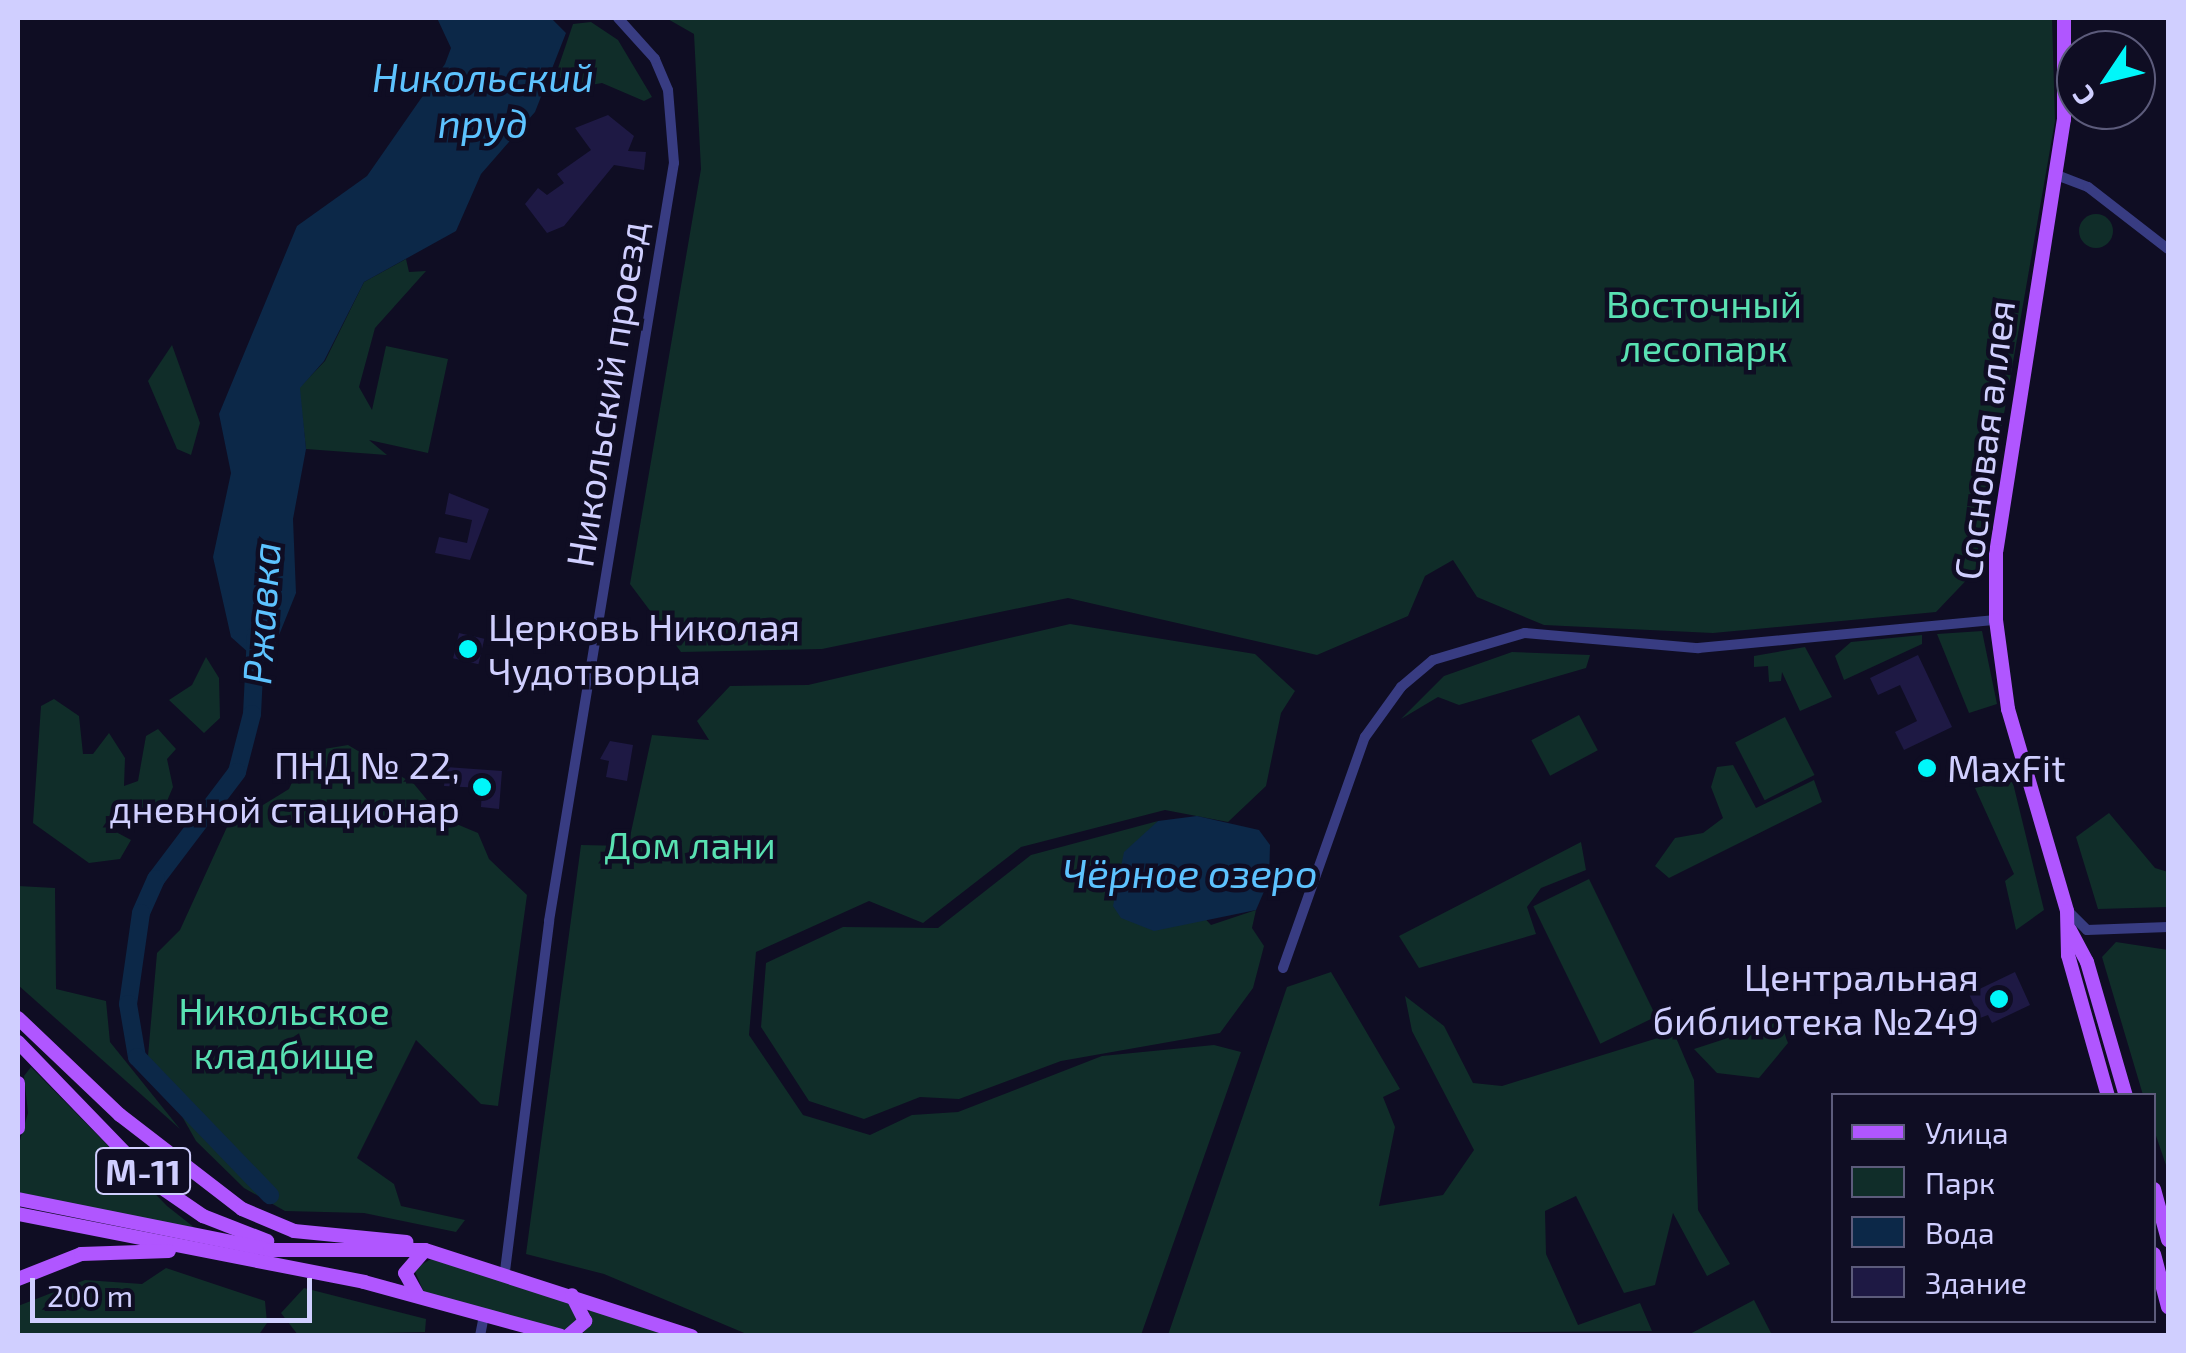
<!DOCTYPE html>
<meta charset="utf-8">
<style>
body{margin:0}
#map{position:relative;width:2186px;height:1353px;overflow:hidden;background:#0f0d23;font-family:"Exo 2",sans-serif}
div>[style]{position:absolute}
[style*='--x']{left:calc(var(--x)*1px);top:calc(var(--y)*1px);width:calc(var(--w)*1px);rotate:calc(var(--a)*1deg)}
.green>*{inset:0;background:#102d29;transform-origin:0 0}
.round{border-radius:50%}
.water>*{inset:0;background:#0c2848}
.river>*{height:18px;margin:-9px;padding:0 9px;transform-origin:9px;border-radius:9px;background:#0c2848}
.building>*{inset:0;background:#1e1944;transform-origin:0 0}
.minor>*{height:10px;margin:-5px;padding:0 5px;transform-origin:5px;border-radius:5px;background:#383c82}
.major>*{height:14px;margin:-7px;padding:0 7px;transform-origin:7px;border-radius:7px;background:#b056ff}
.dots>*{width:28px;height:28px;translate:-50% -50%;box-sizing:border-box;border:5px solid #0f0d23;border-radius:50%}
span{translate:-50% -50%;white-space:nowrap;text-align:center;line-height:1.15;-webkit-text-stroke:9px #0f0d23;paint-order:stroke}
.shield-label span{padding:2px 8px;background:#0f0d23;border:2px solid;border-radius:8px;-webkit-text-stroke-width:0}
.shield-label{font-size:35px;color:#d0cfff;font-weight:700}
.park-label{font-size:38px;color:#59e1b2}
.street-label{font-size:38px;color:#d0cfff}
.poi-label{font-size:38px;color:#d0cfff}
.left{translate:0 -50%;text-align:left}
.right{translate:-100% -50%;text-align:right}
.water-label{font-size:40px;color:#5dc3ff;font-style:italic}
.frame{position:absolute;inset:0;border:20px solid #d0cfff;pointer-events:none}
.legend{position:absolute;left:1831px;top:1093px;width:325px;height:230px;box-sizing:border-box;background:#0f0d23;border:2px solid #5c5b7b;margin:0;padding:12px 18px;list-style:none;font-size:30px;color:#d0cfff}
.legend li{display:flex;align-items:center;gap:20px;height:50px}
.legend b{width:50px;border:2px solid #5c5b7b}
.north{position:absolute;left:2056px;top:30px;width:100px;height:100px;box-sizing:border-box;background:#0f0d23;border:2px solid #5c5b7b;border-radius:50%;rotate:235deg;font-size:28px;font-weight:700;line-height:40px;text-align:center;color:#d0cfff}
.north::after{content:'';display:block;margin:auto;width:35px;height:45px;background:#00f7fa;clip-path:polygon(50% 0,100% 100%,50% 72%,0 100%)}
.scale{position:absolute;left:30px;top:1278px;width:282px;height:45px;box-sizing:border-box;border:5px solid #d0cfff;border-top:0;padding-left:12px;font-size:30px;line-height:35px;white-space:nowrap;color:#d0cfff;-webkit-text-stroke:8px #0f0d23;paint-order:stroke}
</style>
<div id="map">
<div class="green">
<i style="clip-path:polygon(666px 18px,2052px 18px,2055px 121px,1977px 569px,1936px 612px,1713px 633px,1544px 625px,1477px 597px,1453px 560px,1425px 576px,1408px 616px,1317px 655px,1068px 598px,822px 649px,681px 652px,630px 584px,701px 169px,694px 34px)"></i>
<i style="clip-path:polygon(591px 22px,618px 40px,652px 97px,644px 101px,602px 83px,574px 88px,573px 74px,554px 80px,573px 24px)"></i>
<i class="round" style="left:2079px;top:214px;width:34px;height:34px"></i>
<i style="clip-path:polygon(406px 259px,409px 272px,426px 271px,375px 328px,359px 387px,372px 410px,386px 346px,448px 359px,428px 453px,369px 440px,387px 455px,306px 449px,299px 388px,325px 361px,364px 282px)"></i>
<i style="clip-path:polygon(172px 345px,200px 423px,191px 455px,177px 449px,148px 381px)"></i>
<i style="clip-path:polygon(1070px 624px,1255px 654px,1295px 691px,1281px 713px,1266px 786px,1228px 822px,1165px 810px,1021px 847px,923px 923px,869px 901px,756px 952px,749px 1035px,803px 1115px,870px 1135px,912px 1115px,958px 1112px,1102px 1056px,1214px 1045px,1241px 1052px,1141px 1335px,749px 1335px,604px 1274px,526px 1254px,581px 845px,628px 846px,652px 735px,709px 740px,697px 721px,730px 686px,808px 685px)"></i>
<i style="clip-path:polygon(1982px 631px,1997px 704px,1969px 713px,1937px 634px)"></i>
<i style="clip-path:polygon(1922px 635px,1922px 644px,1844px 680px,1835px 656px,1851px 642px)"></i>
<i style="clip-path:polygon(1805px 647px,1832px 697px,1800px 711px,1782px 672px,1781px 681px,1769px 682px,1768px 666px,1754px 667px,1754px 656px)"></i>
<i style="clip-path:polygon(1512px 652px,1590px 655px,1586px 668px,1459px 705px,1438px 697px,1401px 719px,1444px 676px)"></i>
<i style="clip-path:polygon(206px 657px,219px 678px,220px 718px,204px 733px,169px 700px,192px 685px)"></i>
<i style="clip-path:polygon(54px 699px,79px 716px,83px 754px,93px 754px,109px 733px,125px 758px,124px 786px,138px 781px,146px 736px,158px 729px,176px 749px,167px 759px,173px 787px,167px 801px,156px 811px,128px 807px,116px 817px,116px 832px,131px 840px,120px 859px,89px 863px,33px 823px,41px 706px)"></i>
<i style="left:1579px;top:715px;width:40px;height:54px;rotate:62deg"></i>
<i style="left:1785px;top:717px;width:65px;height:56px;rotate:63deg"></i>
<i style="clip-path:polygon(348px 745px,414px 784px,442px 818px,478px 833px,489px 859px,527px 895px,498px 1106px,481px 1104px,416px 1040px,357px 1158px,394px 1184px,401px 1206px,465px 1220px,456px 1232px,364px 1213px,285px 1211px,244px 1188px,196px 1141px,148px 1056px,157px 953px,180px 930px,227px 827px,289px 789px,306px 752px)"></i>
<i style="clip-path:polygon(1733px 765px,1756px 808px,1814px 780px,1822px 802px,1669px 878px,1655px 866px,1675px 838px,1703px 833px,1723px 818px,1711px 787px,1717px 767px)"></i>
<i style="clip-path:polygon(2012px 779px,2044px 910px,2016px 930px,2005px 881px,2014px 874px,1975px 788px)"></i>
<i style="clip-path:polygon(2109px 813px,2155px 868px,2168px 872px,2168px 907px,2098px 909px,2076px 837px)"></i>
<i style="clip-path:polygon(1158px 821px,1137px 845px,1211px 925px,1256px 910px,1252px 928px,1264px 946px,1253px 988px,1220px 1033px,1061px 1061px,959px 1099px,920px 1097px,864px 1119px,809px 1101px,761px 1027px,766px 963px,843px 927px,938px 928px,1031px 855px)"></i>
<i style="clip-path:polygon(1581px 842px,1586px 870px,1541px 888px,1527px 907px,1536px 934px,1419px 968px,1399px 936px)"></i>
<i style="left:1589px;top:879px;width:153px;height:62px;rotate:64deg"></i>
<i style="clip-path:polygon(18px 886px,55px 888px,56px 989px,106px 1001px,110px 1042px,180px 1129px,18px 985px)"></i>
<i style="clip-path:polygon(2116px 942px,2168px 950px,2168px 1171px,2154px 1130px,2154px 1096px,2143px 1095px,2102px 957px)"></i>
<i style="clip-path:polygon(1331px 972px,1400px 1089px,1383px 1097px,1395px 1127px,1379px 1206px,1443px 1195px,1474px 1150px,1412px 1031px,1405px 996px,1444px 1026px,1473px 1083px,1502px 1086px,1674px 1033px,1694px 1080px,1698px 1210px,1730px 1264px,1707px 1276px,1673px 1213px,1655px 1285px,1624px 1293px,1576px 1196px,1545px 1211px,1546px 1254px,1578px 1325px,1640px 1303px,1652px 1331px,1168px 1335px,1287px 987px)"></i>
<i style="clip-path:polygon(1780px 1021px,1788px 1043px,1759px 1078px,1717px 1073px,1694px 1049px)"></i>
<i style="clip-path:polygon(31px 1067px,167px 1206px,200px 1232px,18px 1194px,18px 1147px,28px 1113px,24px 1076px)"></i>
<i style="clip-path:polygon(431px 1259px,570px 1302px,578px 1319px,563px 1332px,425px 1295px,414px 1269px)"></i>
<i style="clip-path:polygon(166px 1268px,265px 1301px,267px 1323px,258px 1336px,18px 1335px,18px 1306px,85px 1280px,142px 1284px)"></i>
<i style="clip-path:polygon(304px 1288px,426px 1319px,425px 1332px,298px 1335px,281px 1313px)"></i>
<i style="clip-path:polygon(1754px 1300px,1772px 1335px,1688px 1335px)"></i>
<i style="clip-path:polygon(591px 1307px,667px 1335px,583px 1335px)"></i>
</div>
<div class="water">
<i style="clip-path:polygon(437px 18px,551px 18px,566px 33px,535px 112px,481px 174px,456px 231px,364px 282px,324px 361px,300px 388px,306px 449px,293px 519px,296px 593px,275px 645px,250px 654px,231px 637px,213px 557px,231px 473px,219px 414px,297px 226px,367px 176px,445px 64px,451px 48px)"></i>
<i style="clip-path:polygon(1197px 816px,1259px 830px,1270px 845px,1269px 880px,1256px 910px,1154px 931px,1121px 918px,1113px 906px,1124px 852px,1158px 821px)"></i>
</div>
<div class="river">
<i style="--x:256;--y:635;--w:79;--a:92.9"></i>
<i style="--x:252;--y:714;--w:60;--a:104.5"></i>
<i style="--x:237;--y:772;--w:134;--a:127.1"></i>
<i style="--x:156;--y:879;--w:37;--a:114"></i>
<i style="--x:141;--y:913;--w:92;--a:98.1"></i>
<i style="--x:128;--y:1004;--w:54;--a:80.4"></i>
<i style="--x:137;--y:1057;--w:192;--a:46.1"></i>
</div>
<div class="building">
<i style="clip-path:polygon(608px 115px,634px 136px,628px 151px,646px 152px,644px 170px,614px 165px,564px 226px,547px 233px,525px 204px,538px 188px,547px 195px,564px 183px,557px 174px,591px 150px,575px 128px)"></i>
<i style="clip-path:polygon(449px 493px,489px 509px,470px 560px,435px 553px,439px 537px,467px 543px,472px 520px,445px 514px)"></i>
<i style="left:459px;top:633px;width:26px;height:26px;rotate:13deg"></i>
<i style="clip-path:polygon(1918px 655px,1952px 727px,1904px 750px,1895px 732px,1917px 721px,1900px 685px,1878px 695px,1870px 678px)"></i>
<i style="clip-path:polygon(610px 741px,633px 745px,627px 781px,606px 777px,609px 761px,600px 759px)"></i>
<i style="clip-path:polygon(446px 767px,502px 771px,499px 809px,481px 807px,482px 788px,444px 786px)"></i>
<i style="clip-path:polygon(2015px 972px,2030px 1005px,1992px 1023px,1988px 1015px,1980px 1018px,1969px 994px)"></i>
</div>
<div class="minor">
<i style="--x:2054;--y:174;--w:36;--a:21"></i>
<i style="--x:2088;--y:187;--w:101;--a:37.8"></i>
<i style="--x:2068;--y:911;--w:27;--a:45"></i>
<i style="--x:2087;--y:930;--w:81;--a:-2.1"></i>
<i style="--x:1283;--y:968;--w:245;--a:-70.5"></i>
<i style="--x:1365;--y:737;--w:62;--a:-54.2"></i>
<i style="--x:1401;--y:687;--w:42;--a:-40.2"></i>
<i style="--x:1433;--y:660;--w:96;--a:-16.4"></i>
<i style="--x:1525;--y:633;--w:174;--a:5"></i>
<i style="--x:1698;--y:648;--w:299;--a:-5.4"></i>
<i style="--x:505;--y:1271;--w:353;--a:-82.8"></i>
<i style="--x:549;--y:921;--w:768;--a:-80.64"></i>
<i style="--x:674;--y:163;--w:73;--a:-94.7"></i>
<i style="--x:668;--y:90;--w:34;--a:-113"></i>
<i style="--x:655;--y:59;--w:55;--a:-132.1"></i>
<i style="--x:480;--y:1336;--w:20;--a:-79"></i>
</div>
<div class="major">
<i style="--x:2064;--y:18;--w:101;--a:90"></i>
<i style="--x:2064;--y:119;--w:437;--a:98.9"></i>
<i style="--x:1996;--y:551;--w:69;--a:90"></i>
<i style="--x:1996;--y:620;--w:90;--a:82.3"></i>
<i style="--x:2008;--y:709;--w:210;--a:73.7"></i>
<i style="--x:2067;--y:911;--w:44;--a:88.7"></i>
<i style="--x:2068;--y:955;--w:147;--a:74.2"></i>
<i style="--x:2070;--y:930;--w:36;--a:62"></i>
<i style="--x:2087;--y:962;--w:140;--a:73.8"></i>
<i style="--x:18;--y:1018;--w:141;--a:43.6"></i>
<i style="--x:120;--y:1115;--w:154;--a:37.6"></i>
<i style="--x:242;--y:1209;--w:56;--a:22.9"></i>
<i style="--x:294;--y:1231;--w:113;--a:5.6"></i>
<i style="--x:18;--y:1042;--w:193;--a:46"></i>
<i style="--x:152;--y:1181;--w:62;--a:34.5"></i>
<i style="--x:203;--y:1216;--w:69;--a:21.3"></i>
<i style="--x:18;--y:1083;--w:45;--a:90"></i>
<i style="--x:2154;--y:1189;--w:53;--a:74.6"></i>
<i style="--x:18;--y:1199;--w:257;--a:11.4"></i>
<i style="--x:270;--y:1250;--w:155;--a:0"></i>
<i style="--x:425;--y:1250;--w:280;--a:17.9"></i>
<i style="--x:18;--y:1214;--w:353;--a:11.1"></i>
<i style="--x:364;--y:1282;--w:204;--a:15.3"></i>
<i style="--x:2154;--y:1254;--w:55;--a:75.2"></i>
<i style="--x:18;--y:1279;--w:68;--a:-21.6"></i>
<i style="--x:81;--y:1254;--w:88;--a:-2"></i>
<i style="--x:418;--y:1296;--w:26;--a:-119"></i>
<i style="--x:405;--y:1273;--w:30;--a:-49"></i>
<i style="--x:568;--y:1336;--w:23;--a:-41"></i>
<i style="--x:585;--y:1321;--w:29;--a:-117"></i>
</div>
<div class="dots">
<i style="left:468px;top:649px;background:#00f7fa"></i>
<i style="left:1927px;top:768px;background:#00f7fa"></i>
<i style="left:482px;top:787px;background:#00f7fa"></i>
<i style="left:1999px;top:999px;background:#00f7fa"></i>
</div>
<div class="shield-label">
<span style="left:143px;top:1171px">М-11</span>
</div>
<div class="park-label">
<span style="left:1704px;top:326px">Восточный<br>лесопарк</span>
<span style="left:690px;top:845px">Дом лани</span>
<span style="left:284px;top:1033px">Никольское<br>кладбище</span>
</div>
<div class="street-label">
<span style="left:606px;top:394px;rotate:-81deg">Никольский проезд</span>
<span style="left:1984px;top:440px;rotate:-83deg">Сосновая аллея</span>
</div>
<div class="poi-label">
<span class="left" style="left:488px;top:649px">Церковь Николая<br>Чудотворца</span>
<span class="right" style="left:460px;top:787px">ПНД № 22,<br>дневной стационар</span>
<span class="left" style="left:1947px;top:768px">MaxFit</span>
<span class="right" style="left:1979px;top:999px">Центральная<br>библиотека №249</span>
</div>
<div class="water-label">
<span style="left:483px;top:99px">Никольский<br>пруд</span>
<span style="left:260px;top:613px;rotate:-86deg">Ржавка</span>
<span style="left:1190px;top:872px">Чёрное озеро</span>
</div>
<div class="frame"></div>
<ul class="legend">
<li><b style="height:12px;background:#b056ff"></b>Улица</li>
<li><b style="height:28px;background:#102d29"></b>Парк</li>
<li><b style="height:28px;background:#0c2848"></b>Вода</li>
<li><b style="height:28px;background:#1e1944"></b>Здание</li>
</ul>
<div class="north">С</div>
<div class="scale">200 m</div>
</div>
